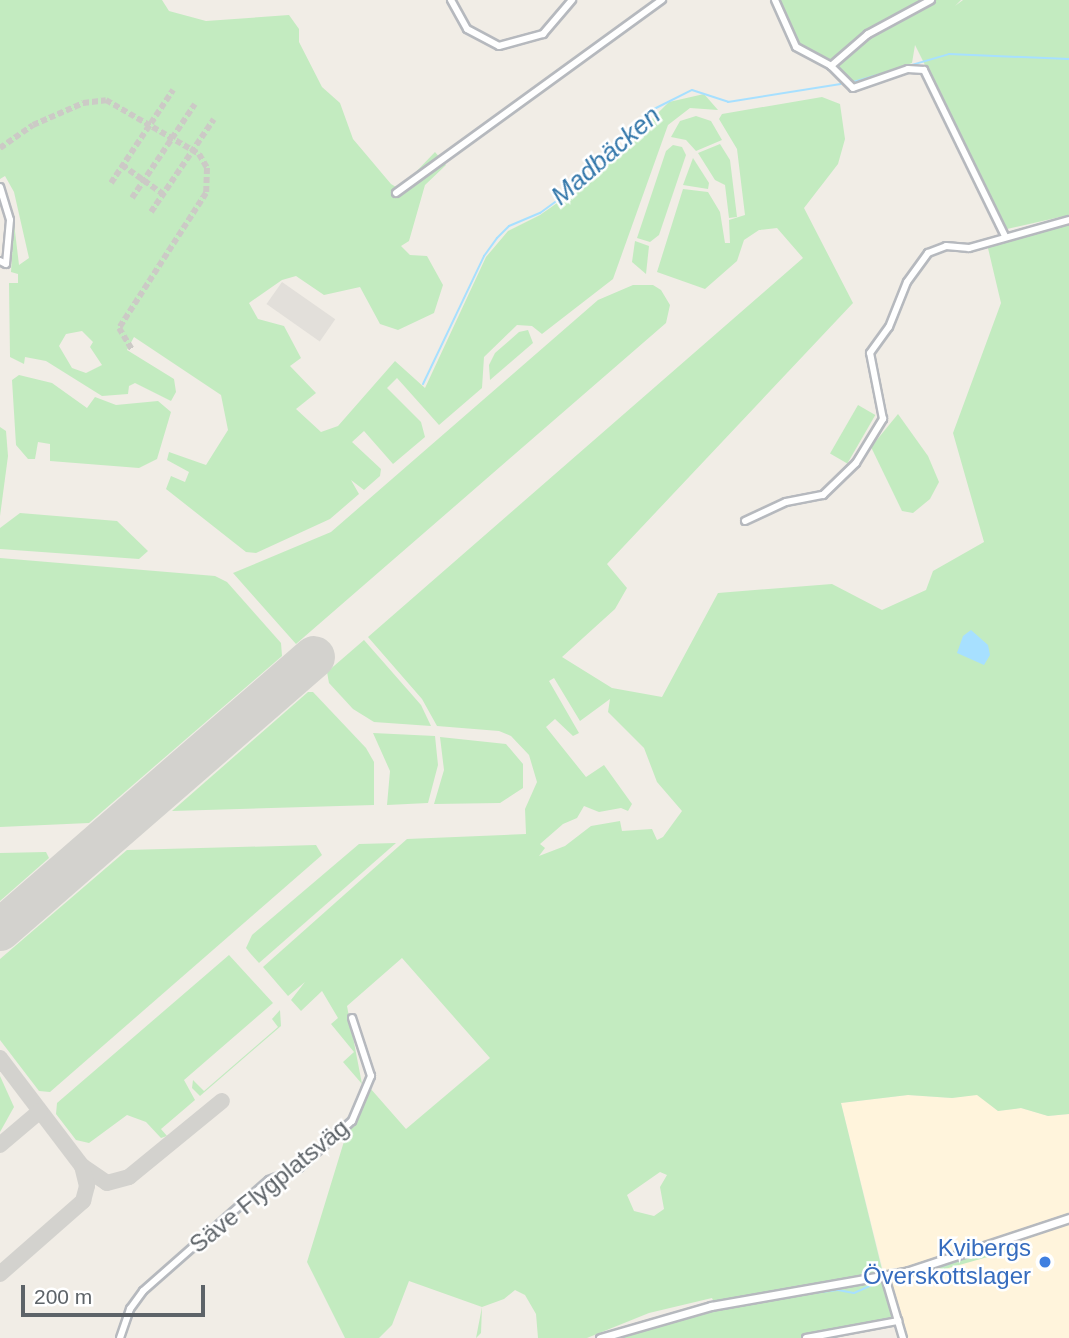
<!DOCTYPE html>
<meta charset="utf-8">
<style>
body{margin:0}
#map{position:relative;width:1069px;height:1338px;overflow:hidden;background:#f1ede6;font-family:Arial,sans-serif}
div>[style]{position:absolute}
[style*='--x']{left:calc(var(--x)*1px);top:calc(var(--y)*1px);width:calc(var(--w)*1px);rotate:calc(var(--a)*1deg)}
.commercial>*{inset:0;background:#fff4dc}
.industrial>*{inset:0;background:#e2dfda;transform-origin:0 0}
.green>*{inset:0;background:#c3ebc0;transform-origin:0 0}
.water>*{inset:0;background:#a7e0ff}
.stream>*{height:2px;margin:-1px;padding:0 1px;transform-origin:1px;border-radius:1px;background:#a7e0ff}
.taxiway>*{height:16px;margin:-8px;padding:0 8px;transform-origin:8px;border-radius:8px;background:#d3d2ce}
.runway>*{height:42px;margin:-21px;padding:0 21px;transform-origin:21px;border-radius:21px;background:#d3d2ce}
.minor-tunnel>*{height:6px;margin-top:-3px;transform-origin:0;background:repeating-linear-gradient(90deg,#cccac6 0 6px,transparent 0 9px)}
.roads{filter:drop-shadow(2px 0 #b6b9be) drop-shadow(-2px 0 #b6b9be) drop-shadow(0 2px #b6b9be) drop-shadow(0 -2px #b6b9be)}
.minor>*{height:6px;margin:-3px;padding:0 3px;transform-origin:3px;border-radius:3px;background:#fff}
.tertiary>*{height:7px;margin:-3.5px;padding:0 3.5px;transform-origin:3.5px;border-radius:3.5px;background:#fff}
.dots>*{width:19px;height:19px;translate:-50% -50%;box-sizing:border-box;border:4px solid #fff;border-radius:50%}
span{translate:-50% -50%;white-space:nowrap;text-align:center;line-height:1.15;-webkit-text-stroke:5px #fff;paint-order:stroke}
.street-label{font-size:24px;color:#5d6368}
.shop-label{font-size:24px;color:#366cbe}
.right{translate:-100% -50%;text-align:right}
.water-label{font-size:26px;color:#37a;font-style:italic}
.scale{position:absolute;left:21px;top:1285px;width:184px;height:32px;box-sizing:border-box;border:4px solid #5d6368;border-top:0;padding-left:9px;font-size:21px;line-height:24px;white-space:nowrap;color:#5d6368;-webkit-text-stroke:5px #fff;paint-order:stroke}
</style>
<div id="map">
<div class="commercial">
<i style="clip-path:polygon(977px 1094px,998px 1111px,1021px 1108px,1048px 1116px,1069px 1114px,1069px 1338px,900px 1338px,841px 1103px,908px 1095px,952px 1098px)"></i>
</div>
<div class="industrial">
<i style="left:282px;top:282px;width:65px;height:27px;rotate:35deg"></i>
</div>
<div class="green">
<i style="clip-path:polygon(evenodd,0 0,162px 0,169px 11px,206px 21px,289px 15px,299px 29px,299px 42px,322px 87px,340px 103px,353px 139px,391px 184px,396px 187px,411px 177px,435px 152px,446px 165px,425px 185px,409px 241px,401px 246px,410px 255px,427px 256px,443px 285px,434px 313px,398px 330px,380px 324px,360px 287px,324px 295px,296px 276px,282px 280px,249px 303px,258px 319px,284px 326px,301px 358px,290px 366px,316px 393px,296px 409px,321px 432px,338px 426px,395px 361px,425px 388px,486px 257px,508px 231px,540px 215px,590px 180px,669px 102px,704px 94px,718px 110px,690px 108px,668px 125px,613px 279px,542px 334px,532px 326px,517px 325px,484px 357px,482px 388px,439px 425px,397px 378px,387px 388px,421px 422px,425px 437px,393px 464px,364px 431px,352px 442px,381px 469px,380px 476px,364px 490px,351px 480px,359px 494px,330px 519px,256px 553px,246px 552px,166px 489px,171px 476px,185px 482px,189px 472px,167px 460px,169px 452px,206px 465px,228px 430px,221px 395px,134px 337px,127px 350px,174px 379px,176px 392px,171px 401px,135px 383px,129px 386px,128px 394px,102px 396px,46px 361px,25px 357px,24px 364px,10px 357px,9px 283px,18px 283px,18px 274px,11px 272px,14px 223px,19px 265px,29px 258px,14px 192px,5px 176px,0 179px,0 0,82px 331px,93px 342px,90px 347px,102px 365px,86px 373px,72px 368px,59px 346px,66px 334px,82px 331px)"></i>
<i style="clip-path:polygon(778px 0,961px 0,955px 6px,963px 0,1069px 0,1069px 215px,1007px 229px,915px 45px,912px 63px,852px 85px,833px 61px,799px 48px)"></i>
<i style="clip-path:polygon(evenodd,822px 97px,840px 104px,845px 139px,838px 164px,804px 208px,853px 303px,607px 564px,627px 588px,615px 609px,562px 657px,612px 688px,662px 697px,718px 593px,832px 584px,882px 610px,926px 590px,933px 571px,984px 542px,953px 433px,1001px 303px,987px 244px,1069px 223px,1069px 1114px,1048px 1116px,1021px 1108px,998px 1111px,977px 1095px,952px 1098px,908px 1095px,841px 1103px,896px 1326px,820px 1338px,614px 1338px,717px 1309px,712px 1298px,649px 1313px,587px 1338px,538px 1338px,536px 1314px,525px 1295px,515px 1290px,504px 1299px,482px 1307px,481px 1333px,476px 1338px,482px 1307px,409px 1281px,392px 1325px,379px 1338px,345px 1338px,307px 1262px,361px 1086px,366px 1093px,370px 1088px,406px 1129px,490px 1058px,402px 958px,347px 1006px,362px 1084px,343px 1062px,354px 1052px,331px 1024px,338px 1018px,322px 991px,301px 1011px,291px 1000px,305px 982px,288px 996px,263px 967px,407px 839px,526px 834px,525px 809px,537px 782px,529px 755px,511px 736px,499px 731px,437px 726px,422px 699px,368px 637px,803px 258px,777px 228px,759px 230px,744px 240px,737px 261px,705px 289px,657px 272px,683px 189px,708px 192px,720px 212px,725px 243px,730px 243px,729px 220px,745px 215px,737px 149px,719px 119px,722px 114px,822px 97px,554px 678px,580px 721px,610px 699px,608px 712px,644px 748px,657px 782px,682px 811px,663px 837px,657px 840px,652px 829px,622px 831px,620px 821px,591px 826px,565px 846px,539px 856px,545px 848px,540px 844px,563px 824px,577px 818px,584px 806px,599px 812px,621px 808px,628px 811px,632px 804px,604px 765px,586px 777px,546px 727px,555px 719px,573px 736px,579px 733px,549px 681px,554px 678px,822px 97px,660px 1172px,667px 1175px,660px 1187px,664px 1209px,654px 1216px,634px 1211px,627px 1195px,660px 1172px)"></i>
<i style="clip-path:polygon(696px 116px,711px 121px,722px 140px,696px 151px,686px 140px,671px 137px,680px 121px)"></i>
<i style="clip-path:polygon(720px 144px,730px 160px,737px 217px,729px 218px,725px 185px,715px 180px,698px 153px)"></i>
<i style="clip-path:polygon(673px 145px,682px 147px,686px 155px,659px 235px,650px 242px,637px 238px,666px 151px)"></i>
<i style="clip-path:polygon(693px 158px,709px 183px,708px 189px,683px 185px)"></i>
<i style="clip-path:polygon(635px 241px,649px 246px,646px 274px,632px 262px)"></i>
<i style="clip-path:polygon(633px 285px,653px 285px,661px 290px,670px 305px,666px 323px,296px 644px,233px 573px,331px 532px,598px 300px)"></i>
<i style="clip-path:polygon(528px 330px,533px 343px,490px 380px,489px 365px,495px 353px,519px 332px)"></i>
<i style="clip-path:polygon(19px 375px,52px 383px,87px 408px,95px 397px,116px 405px,158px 401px,171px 412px,157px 459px,139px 468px,50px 461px,50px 444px,38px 442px,35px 459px,28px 459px,16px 445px,12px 380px)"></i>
<i style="left:858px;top:405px;width:20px;height:56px;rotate:30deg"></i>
<i style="clip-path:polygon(898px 414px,928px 456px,939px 482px,930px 499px,913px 513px,902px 511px,871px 447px)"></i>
<i style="clip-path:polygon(0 427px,6px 431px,8px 456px,0 516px)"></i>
<i style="clip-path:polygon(20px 513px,117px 521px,148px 551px,139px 559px,0 549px,0 528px)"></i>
<i style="clip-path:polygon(0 558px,215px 576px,227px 582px,281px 643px,282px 656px,89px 823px,0 827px)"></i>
<i style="clip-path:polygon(364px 640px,421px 705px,431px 726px,374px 722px,353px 709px,329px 683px,327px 672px)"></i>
<i style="clip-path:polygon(308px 692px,313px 692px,366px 748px,374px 762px,374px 805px,172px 811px)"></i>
<i style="clip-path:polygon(373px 733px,435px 736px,438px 765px,428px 803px,387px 805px,390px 771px)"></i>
<i style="clip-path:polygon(440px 737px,506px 744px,523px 764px,523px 788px,500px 803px,434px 804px,444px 770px)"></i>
<i style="clip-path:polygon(396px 843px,259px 963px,250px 953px,246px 948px,252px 935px,359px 844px)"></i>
<i style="clip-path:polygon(316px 845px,322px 855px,50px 1092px,39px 1091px,0 1040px,0 959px,127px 850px)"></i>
<i style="clip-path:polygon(46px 852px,49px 858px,0 901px,0 853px)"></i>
<i style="clip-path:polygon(229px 955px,273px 1003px,184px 1080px,195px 1100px,161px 1129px,167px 1136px,161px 1138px,146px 1122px,127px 1115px,89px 1143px,76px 1140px,56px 1114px,57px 1103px)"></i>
<i style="clip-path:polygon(280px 1010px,281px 1026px,200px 1096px,192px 1088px,193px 1080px,204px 1091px,278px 1027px,272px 1019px)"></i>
<i style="clip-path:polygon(0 1076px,14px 1107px,0 1132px)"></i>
<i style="clip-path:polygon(1011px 1241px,1016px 1249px,938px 1271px,941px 1266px)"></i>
</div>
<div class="water">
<i style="clip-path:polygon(971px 630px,988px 645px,990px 655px,984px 665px,957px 653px,963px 636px)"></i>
</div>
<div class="stream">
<i style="--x:850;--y:83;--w:103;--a:-16.3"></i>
<i style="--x:949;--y:54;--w:120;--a:2.4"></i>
<i style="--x:423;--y:384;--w:142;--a:-64.5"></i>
<i style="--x:484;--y:256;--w:22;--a:-54"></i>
<i style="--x:497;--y:238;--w:17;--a:-45"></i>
<i style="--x:509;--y:226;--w:34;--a:-23"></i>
<i style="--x:540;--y:213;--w:59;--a:-36.1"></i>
<i style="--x:588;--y:178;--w:43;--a:-40.3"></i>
<i style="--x:621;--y:150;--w:53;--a:-51.2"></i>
<i style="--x:654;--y:109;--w:42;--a:-26.6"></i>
<i style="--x:692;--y:90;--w:38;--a:18"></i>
<i style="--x:728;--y:102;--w:114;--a:-9.1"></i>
<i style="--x:1027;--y:1237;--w:9;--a:-27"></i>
<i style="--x:942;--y:1266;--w:73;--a:-19.2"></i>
<i style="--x:911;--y:1274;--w:13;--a:-13"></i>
<i style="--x:893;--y:1278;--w:13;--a:-13"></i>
<i style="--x:781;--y:1297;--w:57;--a:-7"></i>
<i style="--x:838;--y:1290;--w:16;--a:11"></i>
<i style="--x:854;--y:1293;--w:30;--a:-24"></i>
</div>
<div class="taxiway">
<i style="--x:0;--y:930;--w:8;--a:-45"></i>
<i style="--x:0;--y:1058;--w:136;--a:52.8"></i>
<i style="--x:82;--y:1166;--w:30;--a:34"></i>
<i style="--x:107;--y:1183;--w:23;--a:-15"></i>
<i style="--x:129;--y:1177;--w:120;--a:-39.3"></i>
<i style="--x:0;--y:1145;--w:52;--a:-40.4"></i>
<i style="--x:0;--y:1274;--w:111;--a:-41.3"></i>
<i style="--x:83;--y:1201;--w:16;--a:-75"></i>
<i style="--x:87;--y:1186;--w:21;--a:-104"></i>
</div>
<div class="runway">
<i style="--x:0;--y:930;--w:416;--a:-41"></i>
</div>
<div class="minor-tunnel">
<i style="--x:0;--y:148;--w:40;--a:-34.9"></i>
<i style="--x:33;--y:125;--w:55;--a:-23.7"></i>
<i style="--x:83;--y:103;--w:23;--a:-7"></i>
<i style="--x:106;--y:100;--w:108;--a:30.1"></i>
<i style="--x:199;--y:154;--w:16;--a:60"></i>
<i style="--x:207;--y:168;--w:25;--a:92"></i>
<i style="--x:206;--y:193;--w:161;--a:122.8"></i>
<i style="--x:119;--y:328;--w:26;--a:59"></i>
<i style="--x:122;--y:165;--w:50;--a:35.3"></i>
<i style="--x:111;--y:183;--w:112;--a:-56.3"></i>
<i style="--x:132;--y:198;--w:113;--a:-56.2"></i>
<i style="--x:151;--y:212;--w:112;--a:-55.9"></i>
</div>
<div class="roads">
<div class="minor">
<i style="--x:451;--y:0;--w:33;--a:61"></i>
<i style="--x:467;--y:29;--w:36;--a:28"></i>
<i style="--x:499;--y:46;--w:46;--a:-15.3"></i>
<i style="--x:543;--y:34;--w:45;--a:-49.5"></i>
<i style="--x:775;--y:0;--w:51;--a:65.9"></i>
<i style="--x:796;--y:47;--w:40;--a:28"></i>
<i style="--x:931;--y:0;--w:72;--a:151.6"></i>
<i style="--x:868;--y:34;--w:49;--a:139.1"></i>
<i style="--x:831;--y:66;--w:31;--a:45"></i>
<i style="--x:853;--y:88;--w:58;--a:-19.1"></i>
<i style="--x:908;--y:69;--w:16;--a:4"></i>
<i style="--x:924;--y:70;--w:185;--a:64"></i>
<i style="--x:0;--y:187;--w:34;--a:73"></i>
<i style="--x:10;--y:220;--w:44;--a:95.2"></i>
<i style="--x:6;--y:264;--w:7;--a:-153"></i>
<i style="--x:396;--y:193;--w:329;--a:-36"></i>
<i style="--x:745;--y:521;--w:45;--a:-24.9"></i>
<i style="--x:786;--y:502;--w:38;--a:-11"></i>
<i style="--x:823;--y:495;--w:46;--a:-44.1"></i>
<i style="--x:856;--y:463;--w:52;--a:-58.5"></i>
<i style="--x:883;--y:419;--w:67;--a:-101.1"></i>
<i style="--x:870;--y:353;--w:32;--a:-54"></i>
<i style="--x:889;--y:327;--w:48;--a:-68.2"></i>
<i style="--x:907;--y:282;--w:36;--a:-54"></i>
<i style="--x:928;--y:253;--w:19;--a:-21"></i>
<i style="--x:946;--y:246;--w:23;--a:5"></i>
<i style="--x:969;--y:248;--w:104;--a:-15.6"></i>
<i style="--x:885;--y:1277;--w:64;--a:73.6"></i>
<i style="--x:120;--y:1338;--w:31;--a:-71"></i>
<i style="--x:130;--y:1309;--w:22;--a:-54"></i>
<i style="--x:143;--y:1291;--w:168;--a:-41.4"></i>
<i style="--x:269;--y:1180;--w:32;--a:-22"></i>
<i style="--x:299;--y:1168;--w:71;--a:-41.6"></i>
<i style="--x:352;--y:1121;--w:49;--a:-67.1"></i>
<i style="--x:371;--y:1076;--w:61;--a:-108.1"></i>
<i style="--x:806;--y:1338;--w:94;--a:-10.5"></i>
</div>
<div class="tertiary">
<i style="--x:600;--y:1338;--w:116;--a:-16.1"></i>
<i style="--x:711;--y:1306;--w:201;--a:-10"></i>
<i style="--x:909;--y:1271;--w:169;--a:-18.3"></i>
</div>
</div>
<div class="dots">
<i style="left:1045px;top:1262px;background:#3f7fe0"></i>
</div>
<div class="street-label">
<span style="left:269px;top:1186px;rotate:-39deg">Säve Flygplatsväg</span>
</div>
<div class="shop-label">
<span class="right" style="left:1031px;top:1262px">Kvibergs<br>Överskottslager</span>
</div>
<div class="water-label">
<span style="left:606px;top:156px;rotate:-41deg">Madbäcken</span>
</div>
<div class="scale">200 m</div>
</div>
